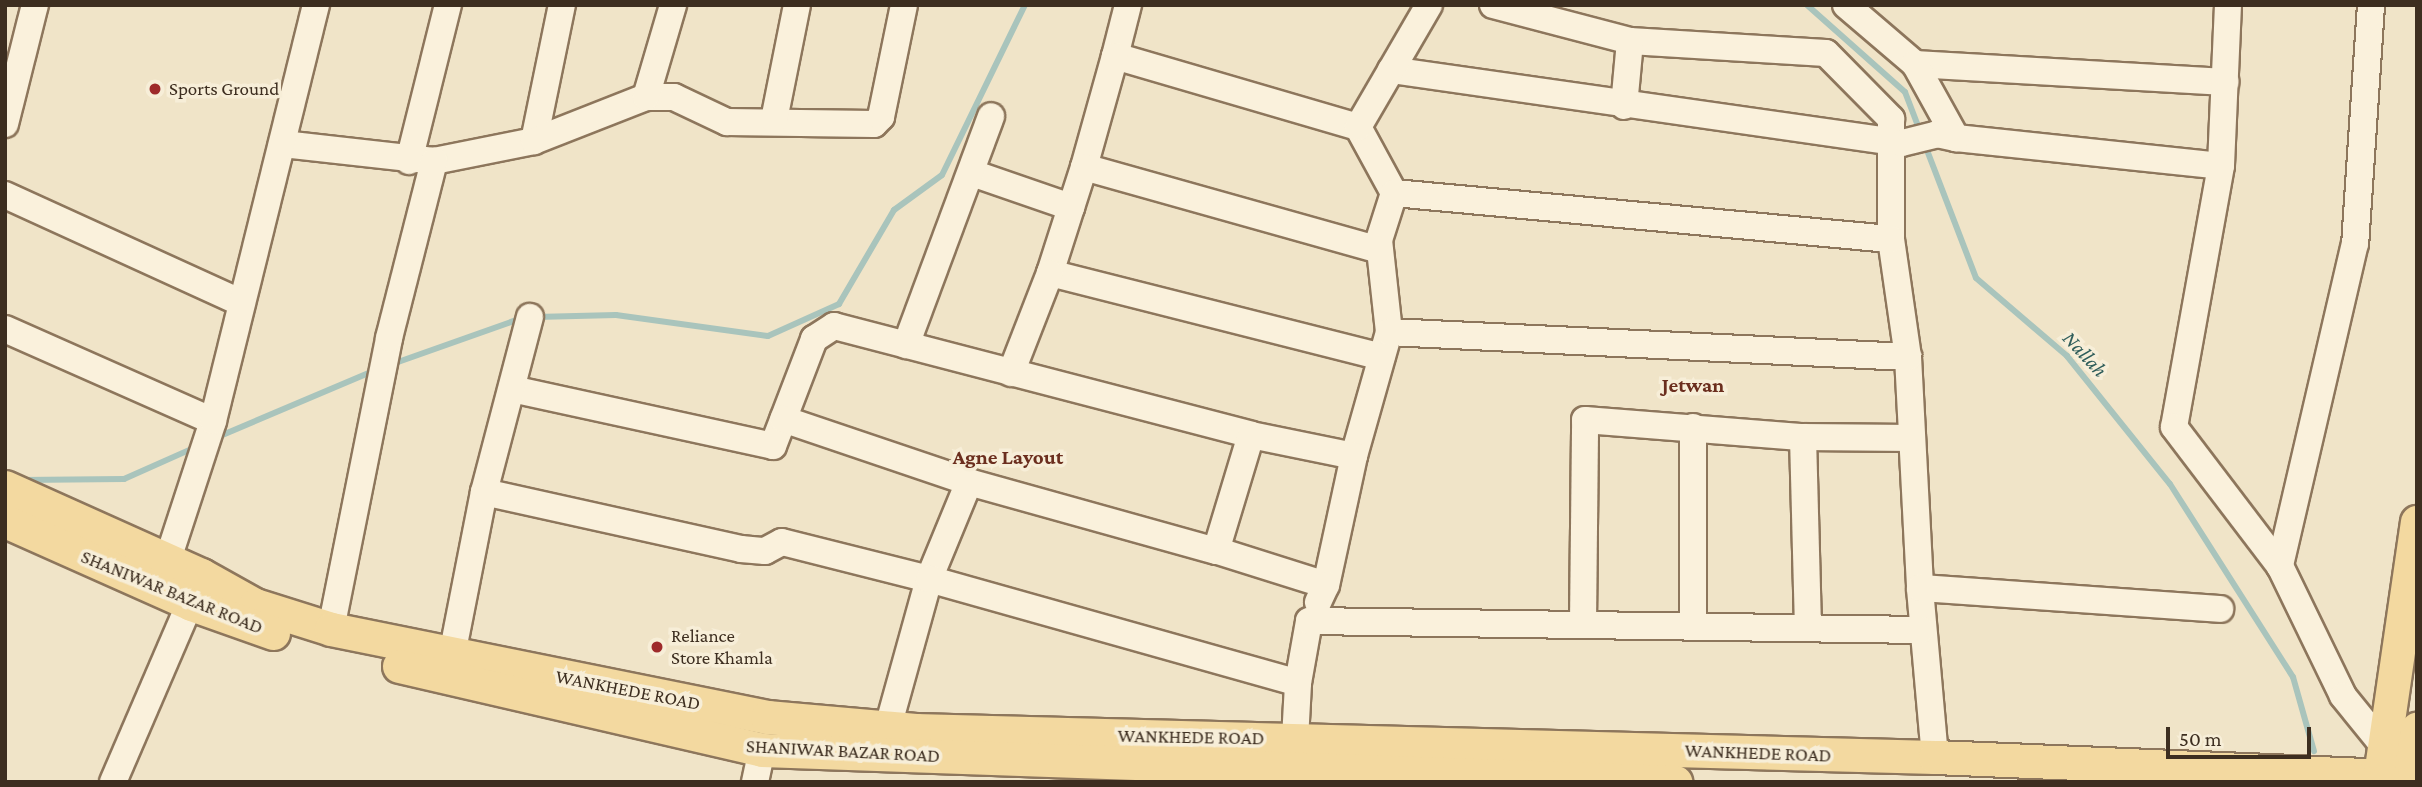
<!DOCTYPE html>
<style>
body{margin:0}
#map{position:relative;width:2422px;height:787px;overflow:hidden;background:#f0e4c8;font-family:"Crimson Pro",serif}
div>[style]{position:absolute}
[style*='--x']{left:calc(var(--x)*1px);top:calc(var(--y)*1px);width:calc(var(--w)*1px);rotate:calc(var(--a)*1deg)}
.stream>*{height:6px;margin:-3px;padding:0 3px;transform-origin:3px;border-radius:3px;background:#a9c4bc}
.roads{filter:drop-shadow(2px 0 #8d765c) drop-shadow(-2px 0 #8d765c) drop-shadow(0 2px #8d765c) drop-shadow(0 -2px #8d765c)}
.minor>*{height:26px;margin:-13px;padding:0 13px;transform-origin:13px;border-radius:13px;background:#faf1dc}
.major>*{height:33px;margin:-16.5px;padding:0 16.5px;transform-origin:16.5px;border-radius:16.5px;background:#f3d9a0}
.dots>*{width:19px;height:19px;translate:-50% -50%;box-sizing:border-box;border:4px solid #f7eed8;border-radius:50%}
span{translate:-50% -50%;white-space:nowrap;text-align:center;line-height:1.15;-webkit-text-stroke:7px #f7eed8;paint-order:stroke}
.poi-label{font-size:19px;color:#3d2e20}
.left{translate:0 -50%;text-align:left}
.street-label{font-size:19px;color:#3d2e20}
.water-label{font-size:21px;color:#2f5d5a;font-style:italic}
.neighbourhood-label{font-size:21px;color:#6b2e1e;font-weight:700}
.frame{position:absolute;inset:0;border:7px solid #3d2e20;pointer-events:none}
.scale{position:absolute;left:2166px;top:727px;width:145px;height:32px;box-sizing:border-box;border:4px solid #3d2e20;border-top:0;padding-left:9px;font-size:21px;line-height:24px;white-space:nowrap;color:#3d2e20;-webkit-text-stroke:5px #f7eed8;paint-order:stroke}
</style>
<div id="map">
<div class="stream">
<i style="--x:1807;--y:5;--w:131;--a:41.6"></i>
<i style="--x:1905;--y:92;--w:42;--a:69"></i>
<i style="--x:1925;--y:145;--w:142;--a:69"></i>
<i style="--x:1976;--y:278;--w:120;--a:40.6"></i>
<i style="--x:2067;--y:356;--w:164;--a:51.2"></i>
<i style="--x:2170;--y:484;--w:229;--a:57.5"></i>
<i style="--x:2293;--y:677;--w:77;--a:74.2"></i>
<i style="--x:536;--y:317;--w:80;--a:-1.4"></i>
<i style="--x:616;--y:315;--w:153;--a:7.9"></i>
<i style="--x:768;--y:336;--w:78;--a:-24.3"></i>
<i style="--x:839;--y:304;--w:109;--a:-59.7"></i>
<i style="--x:894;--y:210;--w:59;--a:-36.1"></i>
<i style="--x:942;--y:175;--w:189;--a:-64"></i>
<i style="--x:398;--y:362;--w:135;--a:-19.5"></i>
<i style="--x:220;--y:436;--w:164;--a:-23"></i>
<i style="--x:21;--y:480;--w:103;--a:-0.6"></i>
<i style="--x:124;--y:479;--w:71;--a:-24"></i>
</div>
<div class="roads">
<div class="minor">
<i style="--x:1128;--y:5;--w:53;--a:104.3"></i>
<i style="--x:1115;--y:56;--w:253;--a:16.3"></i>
<i style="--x:1358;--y:127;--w:75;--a:61.4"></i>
<i style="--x:1394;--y:193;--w:49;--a:107.7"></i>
<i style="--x:1379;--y:240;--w:93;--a:83.8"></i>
<i style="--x:1389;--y:332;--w:129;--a:105.8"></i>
<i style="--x:1354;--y:456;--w:132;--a:102.2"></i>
<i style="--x:1493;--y:5;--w:142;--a:14.7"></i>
<i style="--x:1630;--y:41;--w:196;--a:3.5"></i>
<i style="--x:1826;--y:53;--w:93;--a:45.4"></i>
<i style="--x:1891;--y:119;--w:120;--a:90"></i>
<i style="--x:1891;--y:239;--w:119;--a:81.8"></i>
<i style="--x:1908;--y:357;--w:231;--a:87"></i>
<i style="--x:1846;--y:5;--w:91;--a:40.5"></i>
<i style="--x:1915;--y:64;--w:311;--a:3.3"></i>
<i style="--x:2228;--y:5;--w:161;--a:92.5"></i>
<i style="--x:2221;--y:166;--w:265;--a:100.2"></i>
<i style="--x:2174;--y:427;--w:175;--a:52.7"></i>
<i style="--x:2371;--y:5;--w:239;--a:93.8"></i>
<i style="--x:2355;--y:243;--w:332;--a:103.1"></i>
<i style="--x:2280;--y:566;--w:144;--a:64.1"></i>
<i style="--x:2343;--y:696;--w:62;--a:50.9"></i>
<i style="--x:1115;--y:56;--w:115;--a:105.6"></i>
<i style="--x:1084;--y:167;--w:307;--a:15.7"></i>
<i style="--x:1915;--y:64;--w:85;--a:61"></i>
<i style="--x:1956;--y:138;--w:266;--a:6"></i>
<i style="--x:1391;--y:70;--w:516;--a:8.13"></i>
<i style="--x:1902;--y:143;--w:36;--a:-14"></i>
<i style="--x:1937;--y:134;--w:19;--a:12"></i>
<i style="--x:646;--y:97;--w:28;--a:0"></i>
<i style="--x:674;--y:97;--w:59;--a:25.3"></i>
<i style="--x:727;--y:122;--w:147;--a:0.8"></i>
<i style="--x:874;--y:124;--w:10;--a:-45"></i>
<i style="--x:881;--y:117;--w:114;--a:-78.4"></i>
<i style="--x:1624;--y:106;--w:65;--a:-84.7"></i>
<i style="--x:774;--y:120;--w:117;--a:-78.7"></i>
<i style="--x:5;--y:124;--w:123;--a:-75.9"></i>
<i style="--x:1358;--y:127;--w:141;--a:-59.8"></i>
<i style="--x:534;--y:141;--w:139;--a:-78.4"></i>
<i style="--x:283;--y:144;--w:152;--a:6.4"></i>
<i style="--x:434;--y:161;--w:102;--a:-11.3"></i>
<i style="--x:534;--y:141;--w:120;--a:-21.4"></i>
<i style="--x:646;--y:97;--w:96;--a:-73.6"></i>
<i style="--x:409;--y:161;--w:161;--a:-76"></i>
<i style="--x:1084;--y:167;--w:111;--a:107.8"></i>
<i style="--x:1050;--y:273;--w:342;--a:14.2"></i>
<i style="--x:972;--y:173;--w:105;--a:19"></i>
<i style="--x:1394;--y:193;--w:499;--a:5.3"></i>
<i style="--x:5;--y:195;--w:260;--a:24.5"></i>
<i style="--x:5;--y:329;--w:227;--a:23.9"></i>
<i style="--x:1389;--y:332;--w:520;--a:2.76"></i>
<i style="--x:906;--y:345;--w:244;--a:-69.6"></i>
<i style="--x:1011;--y:373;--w:107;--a:-68.7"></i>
<i style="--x:512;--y:389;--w:267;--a:12.3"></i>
<i style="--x:773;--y:446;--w:115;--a:-69"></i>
<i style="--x:814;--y:339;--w:24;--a:-33"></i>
<i style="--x:834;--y:326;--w:431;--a:14.6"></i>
<i style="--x:1251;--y:435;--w:121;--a:106.8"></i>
<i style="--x:1216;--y:551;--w:256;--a:-164.4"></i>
<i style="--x:969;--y:482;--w:196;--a:-161.3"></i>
<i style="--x:1693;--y:427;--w:198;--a:90"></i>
<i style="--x:1251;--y:435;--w:105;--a:11.5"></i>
<i style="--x:1803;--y:437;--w:190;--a:88.5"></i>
<i style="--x:484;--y:492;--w:181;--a:-75.3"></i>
<i style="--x:1215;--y:550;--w:116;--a:17.5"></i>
<i style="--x:1326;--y:585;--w:19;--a:115"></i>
<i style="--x:167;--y:562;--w:148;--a:-71.9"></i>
<i style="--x:213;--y:421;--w:429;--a:-76.1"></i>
<i style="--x:1583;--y:623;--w:203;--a:-89.4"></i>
<i style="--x:1585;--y:420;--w:219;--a:4.5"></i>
<i style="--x:1803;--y:437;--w:109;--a:0.5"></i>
<i style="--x:331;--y:629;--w:297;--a:-78.7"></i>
<i style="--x:389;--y:338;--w:183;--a:-75.7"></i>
<i style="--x:452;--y:655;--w:166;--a:-78.9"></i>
<i style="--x:484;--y:492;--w:263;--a:12.5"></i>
<i style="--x:741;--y:549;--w:24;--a:5"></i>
<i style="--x:765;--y:551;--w:19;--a:-28"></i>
<i style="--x:782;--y:542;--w:152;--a:14.1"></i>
<i style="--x:929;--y:579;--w:105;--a:-67.6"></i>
<i style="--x:888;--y:727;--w:154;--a:-74.5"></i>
<i style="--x:929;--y:579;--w:383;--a:15.7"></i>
<i style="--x:1935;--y:757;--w:170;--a:-95.1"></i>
<i style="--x:1920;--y:588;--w:301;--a:4"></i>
<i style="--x:1294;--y:758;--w:75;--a:-86.9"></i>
<i style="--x:1298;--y:683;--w:63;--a:-79.9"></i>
<i style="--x:1309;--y:621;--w:612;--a:0.84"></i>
<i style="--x:113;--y:782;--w:212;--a:-66.7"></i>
<i style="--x:755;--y:782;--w:33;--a:-78"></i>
</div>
<div class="major">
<i style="--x:5;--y:487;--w:215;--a:24.2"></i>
<i style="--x:201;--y:575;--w:62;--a:29.1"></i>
<i style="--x:255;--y:605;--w:80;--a:17.5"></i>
<i style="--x:331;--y:629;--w:445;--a:11.4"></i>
<i style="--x:767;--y:717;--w:149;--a:5"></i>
<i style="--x:915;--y:730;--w:1020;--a:1.52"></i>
<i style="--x:1935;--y:757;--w:482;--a:2.4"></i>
<i style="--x:5;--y:521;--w:204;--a:24"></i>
<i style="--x:191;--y:604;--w:87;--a:19.5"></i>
<i style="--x:399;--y:666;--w:373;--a:13"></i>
<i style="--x:762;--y:750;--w:914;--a:2.01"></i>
<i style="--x:2379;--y:782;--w:263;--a:-81.7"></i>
<i style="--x:2409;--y:782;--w:54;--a:-81.4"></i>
</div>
</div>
<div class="dots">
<i style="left:155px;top:89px;background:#9e2a2b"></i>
<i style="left:657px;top:647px;background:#9e2a2b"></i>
</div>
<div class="poi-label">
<span class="left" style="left:169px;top:89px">Sports Ground</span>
<span class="left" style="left:671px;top:647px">Reliance<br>Store Khamla</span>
</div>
<div class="street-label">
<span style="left:172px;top:592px;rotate:22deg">SHANIWAR BAZAR ROAD</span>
<span style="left:628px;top:690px;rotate:11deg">WANKHEDE ROAD</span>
<span style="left:1191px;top:737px;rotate:1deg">WANKHEDE ROAD</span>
<span style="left:843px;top:751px;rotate:3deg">SHANIWAR BAZAR ROAD</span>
<span style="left:1758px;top:753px;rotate:2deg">WANKHEDE ROAD</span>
</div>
<div class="water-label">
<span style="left:2085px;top:354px;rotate:47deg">Nallah</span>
</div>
<div class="neighbourhood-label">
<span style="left:1693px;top:385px">Jetwan</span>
<span style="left:1008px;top:457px">Agne Layout</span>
</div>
<div class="frame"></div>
<div class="scale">50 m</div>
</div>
